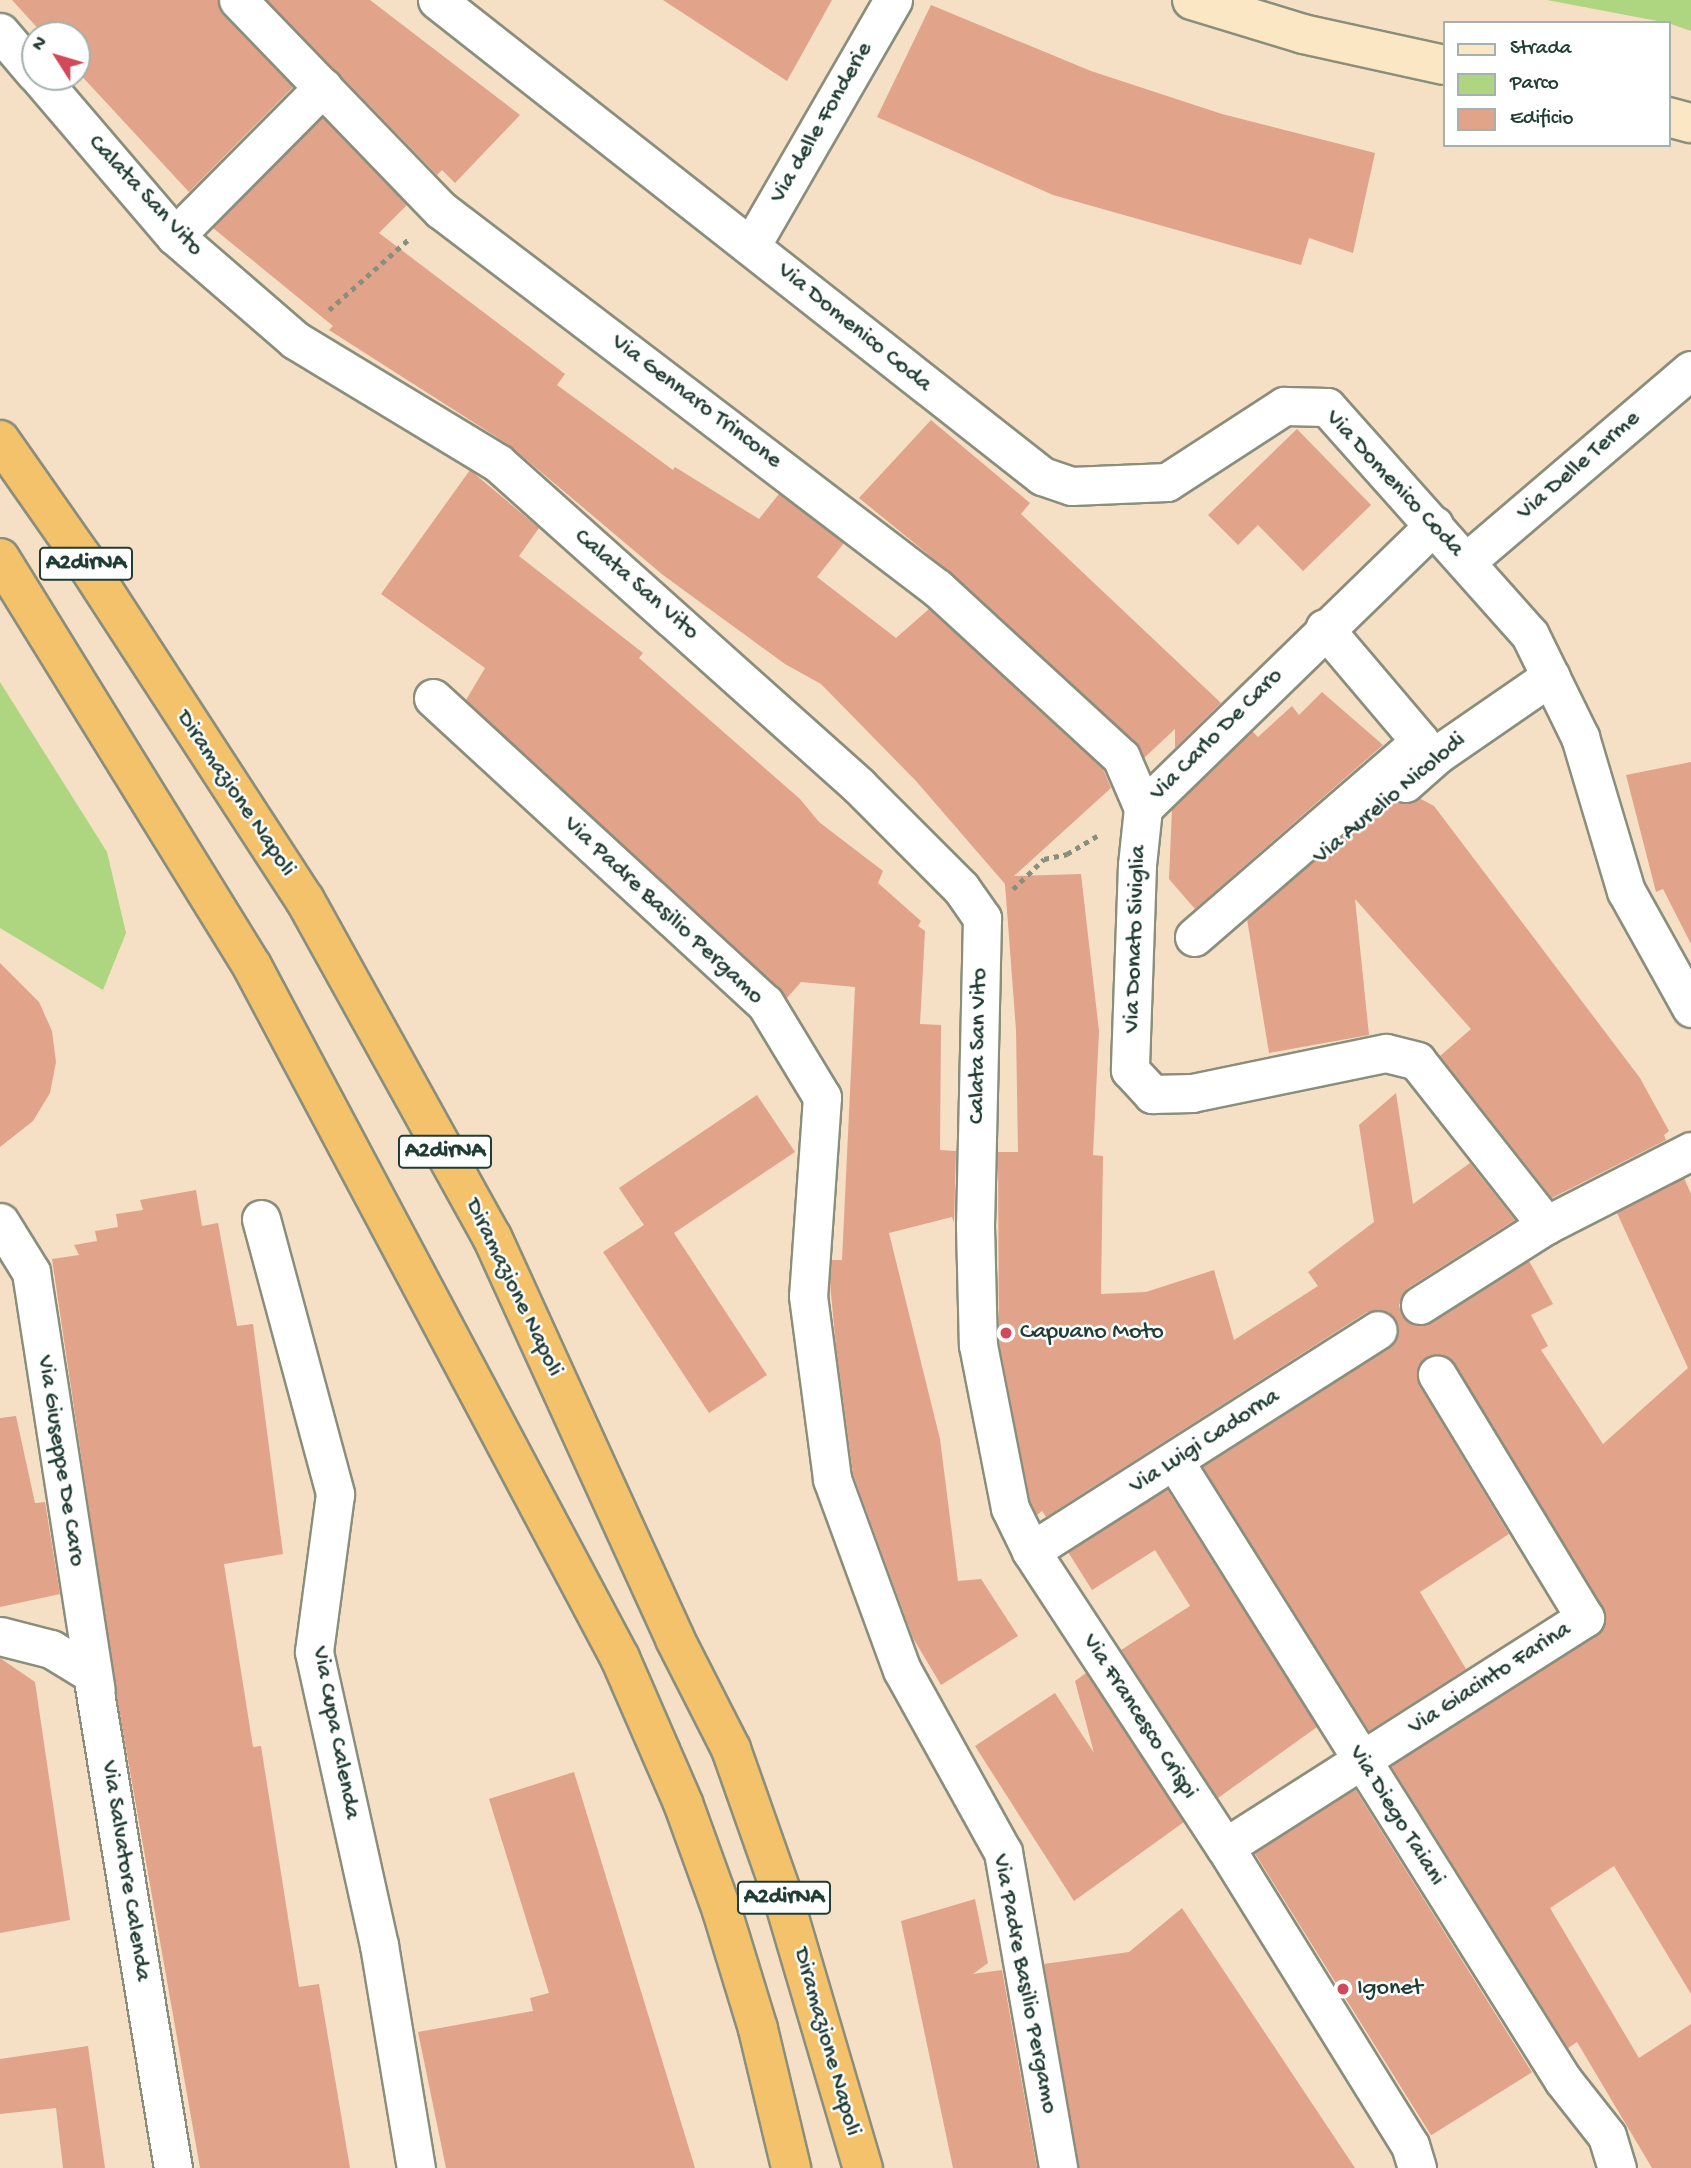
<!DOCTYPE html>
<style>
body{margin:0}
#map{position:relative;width:1691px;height:2168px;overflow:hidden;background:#f5e0c5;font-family:"Gochi Hand",sans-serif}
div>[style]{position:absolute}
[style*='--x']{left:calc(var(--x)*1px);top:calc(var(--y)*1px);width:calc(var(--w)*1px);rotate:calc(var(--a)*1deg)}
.green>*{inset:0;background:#aed57f}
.building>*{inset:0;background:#e1a389;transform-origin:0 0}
.path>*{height:4.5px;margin-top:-2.25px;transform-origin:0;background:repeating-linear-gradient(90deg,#8a8e7c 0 5px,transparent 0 10px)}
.roads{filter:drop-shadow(2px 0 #8a8e7c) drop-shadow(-2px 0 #8a8e7c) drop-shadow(0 2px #8a8e7c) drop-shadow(0 -2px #8a8e7c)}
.street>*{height:37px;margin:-18.5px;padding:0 18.5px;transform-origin:18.5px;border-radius:18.5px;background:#fff}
.secondary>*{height:38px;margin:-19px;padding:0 19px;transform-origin:19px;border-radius:19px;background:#fbe7c3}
.highway>*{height:38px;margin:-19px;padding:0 19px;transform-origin:19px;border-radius:19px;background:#f4c26a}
.dots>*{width:19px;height:19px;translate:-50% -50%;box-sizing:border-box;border:4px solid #fff;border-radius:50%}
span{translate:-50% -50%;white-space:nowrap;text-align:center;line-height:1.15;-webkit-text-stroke:5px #fff;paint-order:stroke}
.shield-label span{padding:2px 5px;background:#fff;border:2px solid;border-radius:5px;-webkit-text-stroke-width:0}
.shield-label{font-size:23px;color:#1f3d34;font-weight:700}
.street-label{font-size:24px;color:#1f3d34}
.poi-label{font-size:24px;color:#1f3d34}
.left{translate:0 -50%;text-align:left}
.legend{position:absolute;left:1443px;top:21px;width:228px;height:126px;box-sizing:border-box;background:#fff;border:2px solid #a5b1ae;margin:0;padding:9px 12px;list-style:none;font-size:21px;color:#1f3d34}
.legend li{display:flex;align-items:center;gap:14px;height:35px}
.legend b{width:35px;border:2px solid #a5b1ae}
.north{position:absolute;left:21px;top:21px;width:70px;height:70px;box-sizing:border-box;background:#fff;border:2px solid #a5b1ae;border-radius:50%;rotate:307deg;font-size:19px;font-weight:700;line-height:28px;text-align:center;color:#1f3d34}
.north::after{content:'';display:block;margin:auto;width:24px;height:32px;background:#d1495b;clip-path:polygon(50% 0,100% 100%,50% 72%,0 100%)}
</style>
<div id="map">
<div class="green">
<i style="clip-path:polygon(1547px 0,1691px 0,1691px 31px,1668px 23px)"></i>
<i style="clip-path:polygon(0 682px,107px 852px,126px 933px,103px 990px,0 928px)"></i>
</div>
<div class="building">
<i style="clip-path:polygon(12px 0,218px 0,223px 15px,293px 87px,189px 192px,77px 71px,77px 35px,44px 35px)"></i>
<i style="clip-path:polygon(267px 0,370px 0,520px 115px,455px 183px,442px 170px,437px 175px)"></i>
<i style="clip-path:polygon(663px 0,832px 0,787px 81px)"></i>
<i style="clip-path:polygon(931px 5px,1091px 71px,1222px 114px,1375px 153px,1353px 253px,1309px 238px,1301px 265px,1053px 195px,877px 117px)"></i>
<i style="clip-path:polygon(322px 117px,407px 205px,379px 233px,565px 374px,557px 385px,673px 470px,675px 467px,759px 519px,779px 494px,844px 543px,817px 577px,896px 638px,929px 609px,1103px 769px,1111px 788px,1014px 876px,1081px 874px,1099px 1031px,1093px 1155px,1103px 1156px,1101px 1294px,1146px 1292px,1214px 1270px,1234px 1340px,1318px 1286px,1308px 1272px,1374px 1222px,1359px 1125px,1396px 1093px,1413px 1204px,1470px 1163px,1515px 1220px,1408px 1288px,1399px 1305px,1402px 1316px,1411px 1324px,1431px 1323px,1529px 1261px,1553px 1304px,1531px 1315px,1548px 1346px,1541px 1350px,1603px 1444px,1688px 1368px,1617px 1213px,1684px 1178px,1691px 1194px,1691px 1994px,1614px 1866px,1550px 1908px,1639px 2058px,1691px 2024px,1691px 2168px,1652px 2168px,1577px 2042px,1568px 2048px,1391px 1766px,1596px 1636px,1606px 1618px,1455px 1364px,1446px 1356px,1427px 1357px,1418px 1366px,1419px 1385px,1509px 1534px,1420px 1592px,1466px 1669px,1369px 1731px,1203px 1467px,1390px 1347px,1399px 1328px,1388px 1312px,1367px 1312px,1046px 1517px,1042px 1511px,1037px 1515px,1030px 1501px,999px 1343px,998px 1152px,1018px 1152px,1016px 1030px,1005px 884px,916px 781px,821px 684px,785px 664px,663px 575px,509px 445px,329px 330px,333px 326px,213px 228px)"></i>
<i style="clip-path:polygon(931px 420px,1030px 503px,1021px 514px,1221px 703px,1175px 748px,1175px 729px,1144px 758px,1135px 742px,951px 573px,859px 498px)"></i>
<i style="clip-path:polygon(1297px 429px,1371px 505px,1303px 571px,1258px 525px,1238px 545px,1208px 515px)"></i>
<i style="clip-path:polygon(470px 470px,539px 528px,519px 556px,643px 653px,639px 658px,800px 799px,819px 822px,883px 871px,878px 883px,921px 921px,918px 926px,925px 931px,920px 1024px,941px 1025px,940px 1150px,956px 1151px,954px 1223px,952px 1217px,889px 1233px,940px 1439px,958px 1581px,981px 1579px,1018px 1636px,941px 1685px,913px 1638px,853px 1474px,836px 1347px,830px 1283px,832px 1260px,842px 1260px,855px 987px,801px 982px,787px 998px,466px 700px,485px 668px,381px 594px)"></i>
<i style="clip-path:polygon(1322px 692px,1383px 745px,1195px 909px,1169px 879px,1172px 809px,1252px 731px,1258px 737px,1292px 706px,1299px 715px)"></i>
<i style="clip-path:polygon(1691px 762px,1691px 944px,1663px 889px,1656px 892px,1626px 775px)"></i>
<i style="clip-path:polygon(1389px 796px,1408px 804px,1419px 798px,1434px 806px,1640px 1078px,1669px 1131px,1664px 1135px,1666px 1140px,1552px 1198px,1440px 1056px,1471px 1029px,1355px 899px,1369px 1035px,1269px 1053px,1247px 919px)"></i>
<i style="clip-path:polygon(0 963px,39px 1002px,52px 1031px,56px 1062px,50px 1093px,33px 1121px,0 1147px)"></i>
<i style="clip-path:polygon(757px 1095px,795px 1152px,674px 1233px,767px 1375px,709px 1413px,603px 1252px,644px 1225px,619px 1188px)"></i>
<i style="clip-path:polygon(196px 1190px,202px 1226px,218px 1223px,237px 1326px,253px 1324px,283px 1554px,224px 1564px,253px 1747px,261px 1746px,299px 1987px,319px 1984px,350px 2168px,200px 2168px,116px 1692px,52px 1259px,79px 1255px,74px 1245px,97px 1241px,95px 1231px,118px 1227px,116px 1214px,143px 1210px,140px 1200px)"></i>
<i style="clip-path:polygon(16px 1416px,35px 1503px,45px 1502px,60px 1594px,0 1607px,0 1418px)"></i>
<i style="clip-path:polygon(1167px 1489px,1317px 1727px,1218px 1798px,1121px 1650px,1190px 1606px,1155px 1550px,1092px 1590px,1068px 1552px)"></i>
<i style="clip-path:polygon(0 1658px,35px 1682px,70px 1920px,0 1933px)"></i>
<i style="clip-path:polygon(1086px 1673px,1184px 1822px,1074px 1901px,975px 1746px,1055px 1693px,1094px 1753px,1075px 1681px)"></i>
<i style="clip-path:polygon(574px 1772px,695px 2168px,446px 2168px,418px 2032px,533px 2011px,530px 1998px,549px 1993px,489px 1799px)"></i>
<i style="left:1355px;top:1789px;width:334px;height:119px;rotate:58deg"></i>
<i style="clip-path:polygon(975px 1899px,988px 1963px,973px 1974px,1002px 1970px,1037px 2168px,953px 2168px,901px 1921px)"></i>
<i style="clip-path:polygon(1182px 1908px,1355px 2168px,1078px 2168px,1044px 1964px,1129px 1952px)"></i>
<i style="clip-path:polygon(88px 2046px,105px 2168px,63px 2168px,56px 2108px,0 2114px,0 2059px)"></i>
</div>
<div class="path">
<i style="--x:329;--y:310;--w:107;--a:-41.6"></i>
<i style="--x:1013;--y:889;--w:43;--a:-44.1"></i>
<i style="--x:1044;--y:859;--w:24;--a:-12"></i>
<i style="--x:1067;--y:854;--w:37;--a:-31"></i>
</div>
<div class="roads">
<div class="street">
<i style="--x:238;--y:0;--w:292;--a:46"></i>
<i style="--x:441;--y:210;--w:624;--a:37.31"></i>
<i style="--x:937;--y:588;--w:250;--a:42.6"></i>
<i style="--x:1121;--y:757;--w:56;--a:66.7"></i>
<i style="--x:1143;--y:808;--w:57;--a:96"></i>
<i style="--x:1137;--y:865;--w:205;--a:92"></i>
<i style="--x:1130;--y:1070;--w:33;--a:47"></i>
<i style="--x:1152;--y:1094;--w:40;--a:-1.4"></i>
<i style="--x:1192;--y:1093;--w:198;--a:-11.7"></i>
<i style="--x:1386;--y:1053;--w:32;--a:14"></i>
<i style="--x:1417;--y:1061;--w:209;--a:51.8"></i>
<i style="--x:437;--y:0;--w:770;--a:38.19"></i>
<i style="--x:1042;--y:476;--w:31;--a:19"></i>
<i style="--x:1071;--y:486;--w:96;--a:-2.4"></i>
<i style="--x:1167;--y:482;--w:140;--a:-33"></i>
<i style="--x:1284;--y:406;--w:43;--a:1.3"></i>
<i style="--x:1327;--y:407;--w:305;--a:48.3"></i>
<i style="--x:1530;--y:635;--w:114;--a:63.9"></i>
<i style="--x:1580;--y:737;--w:161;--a:73.4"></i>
<i style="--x:1626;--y:891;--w:134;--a:60.9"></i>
<i style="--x:0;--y:32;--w:54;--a:49.5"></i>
<i style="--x:39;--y:77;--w:209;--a:49.5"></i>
<i style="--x:175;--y:236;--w:159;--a:40.9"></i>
<i style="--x:295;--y:340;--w:237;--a:31.2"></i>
<i style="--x:498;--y:463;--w:484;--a:41.8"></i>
<i style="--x:859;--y:786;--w:144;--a:45"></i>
<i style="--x:961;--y:888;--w:37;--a:55"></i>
<i style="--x:982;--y:918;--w:308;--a:91.3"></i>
<i style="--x:975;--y:1226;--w:119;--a:88.6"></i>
<i style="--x:978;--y:1345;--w:166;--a:78.9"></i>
<i style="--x:1010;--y:1508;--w:48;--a:64"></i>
<i style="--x:1031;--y:1551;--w:354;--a:56.8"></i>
<i style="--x:1225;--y:1847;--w:351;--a:58.2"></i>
<i style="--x:1410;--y:2145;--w:24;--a:73"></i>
<i style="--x:175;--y:236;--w:210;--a:-45.2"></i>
<i style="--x:751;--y:246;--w:284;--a:-60"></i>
<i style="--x:1467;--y:561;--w:294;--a:-40.5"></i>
<i style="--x:433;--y:698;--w:451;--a:42.6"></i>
<i style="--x:765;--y:1003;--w:110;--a:58.8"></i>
<i style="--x:822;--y:1097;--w:199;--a:94"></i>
<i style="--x:808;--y:1296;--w:185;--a:82.5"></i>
<i style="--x:832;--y:1479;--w:203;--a:69.9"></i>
<i style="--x:902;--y:1670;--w:208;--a:61"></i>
<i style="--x:1003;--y:1852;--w:321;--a:80.1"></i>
<i style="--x:1405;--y:783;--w:44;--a:-41.3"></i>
<i style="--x:1438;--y:754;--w:137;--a:-34.6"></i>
<i style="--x:1143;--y:808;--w:406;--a:-44.2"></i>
<i style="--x:1194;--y:937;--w:299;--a:-40.9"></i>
<i style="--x:1420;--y:741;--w:148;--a:-130.3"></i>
<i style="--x:261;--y:1219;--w:285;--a:74.9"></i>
<i style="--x:335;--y:1494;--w:159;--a:97.6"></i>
<i style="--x:314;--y:1652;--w:300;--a:77.5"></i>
<i style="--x:379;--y:1945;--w:226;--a:80.6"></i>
<i style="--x:0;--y:1222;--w:59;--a:58.2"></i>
<i style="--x:31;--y:1272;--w:423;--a:81.2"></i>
<i style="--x:1420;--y:1305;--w:149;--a:-32.4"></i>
<i style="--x:1546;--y:1225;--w:163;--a:-27"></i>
<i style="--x:1175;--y:1462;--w:730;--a:57.88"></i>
<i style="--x:1563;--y:2080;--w:71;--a:51.8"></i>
<i style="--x:1607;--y:2136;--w:34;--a:73"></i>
<i style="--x:1031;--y:1551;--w:411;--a:-32.5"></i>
<i style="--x:0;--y:1636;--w:53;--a:14.3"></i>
<i style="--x:51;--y:1649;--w:48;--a:31.4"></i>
<i style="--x:92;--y:1674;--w:501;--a:80.69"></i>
<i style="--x:1225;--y:1847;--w:427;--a:-32.5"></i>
<i style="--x:1585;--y:1618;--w:285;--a:-121.3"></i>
</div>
<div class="secondary">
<i style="--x:1192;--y:0;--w:116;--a:17"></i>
<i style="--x:1303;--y:34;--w:144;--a:12.4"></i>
<i style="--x:1668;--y:117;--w:24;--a:15"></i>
</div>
<div class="highway">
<i style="--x:0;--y:440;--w:143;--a:55"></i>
<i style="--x:82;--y:557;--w:409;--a:57"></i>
<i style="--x:305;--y:900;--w:385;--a:61"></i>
<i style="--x:492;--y:1237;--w:442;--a:65.5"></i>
<i style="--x:675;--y:1639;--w:123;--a:63"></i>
<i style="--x:731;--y:1749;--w:157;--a:70.6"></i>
<i style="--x:783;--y:1897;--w:283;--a:73.6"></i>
<i style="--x:0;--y:558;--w:480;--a:58.3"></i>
<i style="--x:252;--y:966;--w:784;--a:62"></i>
<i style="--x:620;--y:1658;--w:158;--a:66.5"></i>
<i style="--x:683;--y:1803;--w:115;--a:70.1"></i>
<i style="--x:722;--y:1911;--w:123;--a:73"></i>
<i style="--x:758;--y:2029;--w:143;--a:76.6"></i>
</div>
</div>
<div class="dots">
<i style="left:1006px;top:1333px;background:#d1495b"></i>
<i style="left:1343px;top:1989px;background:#d1495b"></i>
</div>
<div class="shield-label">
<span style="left:86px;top:564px">A2dirNA</span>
<span style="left:445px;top:1152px">A2dirNA</span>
<span style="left:784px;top:1898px">A2dirNA</span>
</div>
<div class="street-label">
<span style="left:822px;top:123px;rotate:-60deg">Via delle Fonderie</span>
<span style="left:145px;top:196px;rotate:47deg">Calata San Vito</span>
<span style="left:854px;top:328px;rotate:39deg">Via Domenico Coda</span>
<span style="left:696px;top:402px;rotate:37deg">Via Gennaro Trincone</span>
<span style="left:1579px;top:466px;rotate:-41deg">Via Delle Terme</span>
<span style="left:1394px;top:484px;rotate:47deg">Via Domenico Coda</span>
<span style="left:636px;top:585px;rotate:41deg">Calata San Vito</span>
<span style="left:1217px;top:735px;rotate:-45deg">Via Carlo De Caro</span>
<span style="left:235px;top:794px;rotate:56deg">Diramazione Napoli</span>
<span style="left:1390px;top:799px;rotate:-40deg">Via Aurelio Nicolodi</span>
<span style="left:663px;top:911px;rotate:43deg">Via Padre Basilio Pergamo</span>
<span style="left:1136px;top:939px;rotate:-88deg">Via Donato Siviglia</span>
<span style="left:979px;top:1046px;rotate:-89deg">Calata San Vito</span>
<span style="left:513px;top:1288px;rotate:64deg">Diramazione Napoli</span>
<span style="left:1205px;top:1442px;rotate:-33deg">Via Luigi Cadorna</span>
<span style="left:60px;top:1461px;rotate:81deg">Via Giuseppe De Caro</span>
<span style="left:1490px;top:1679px;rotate:-33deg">Via Giacinto Farina</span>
<span style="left:1139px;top:1717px;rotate:57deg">Via Francesco Crispi</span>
<span style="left:335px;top:1733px;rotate:79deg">Via Cupa Calenda</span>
<span style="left:1396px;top:1816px;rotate:58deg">Via Diego Taiani</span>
<span style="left:125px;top:1871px;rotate:81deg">Via Salvatore Calenda</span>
<span style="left:1024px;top:1984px;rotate:79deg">Via Padre Basilio Pergamo</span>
<span style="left:826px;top:2042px;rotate:74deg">Diramazione Napoli</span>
</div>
<div class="poi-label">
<span class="left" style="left:1020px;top:1333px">Capuano Moto</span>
<span class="left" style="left:1357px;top:1989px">Igonet</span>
</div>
<ul class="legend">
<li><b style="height:9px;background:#fbe7c3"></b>Strada</li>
<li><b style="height:19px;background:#aed57f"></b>Parco</li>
<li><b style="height:19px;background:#e1a389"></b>Edificio</li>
</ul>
<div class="north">N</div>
</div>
